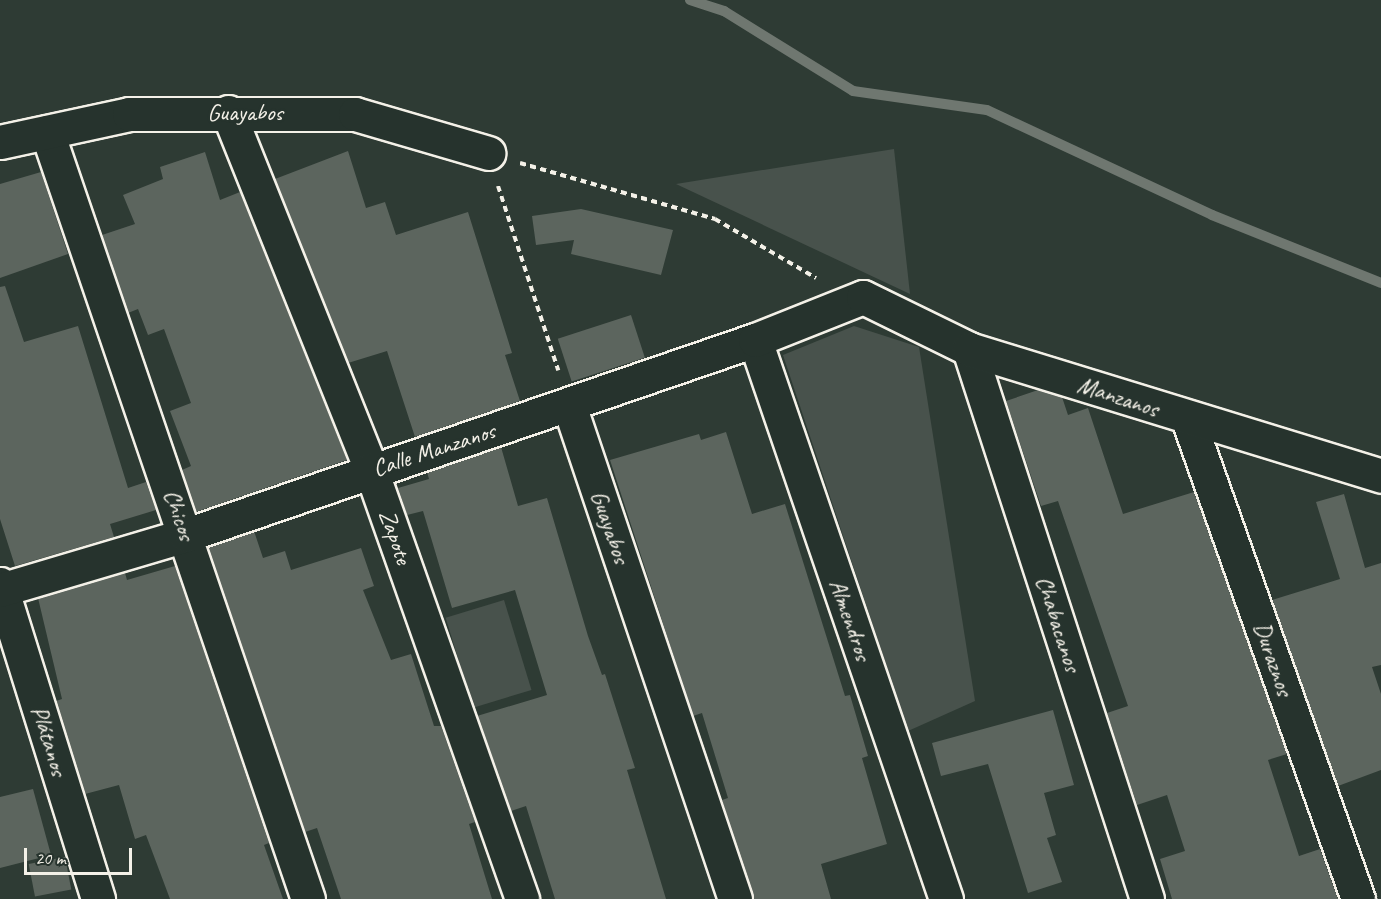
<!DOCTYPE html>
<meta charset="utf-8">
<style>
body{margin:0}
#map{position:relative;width:1381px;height:899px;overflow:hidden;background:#2e3b34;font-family:Caveat,sans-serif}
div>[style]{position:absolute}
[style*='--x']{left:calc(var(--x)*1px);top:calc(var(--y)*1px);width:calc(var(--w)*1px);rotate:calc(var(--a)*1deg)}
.green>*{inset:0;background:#48524c;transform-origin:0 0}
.stream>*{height:10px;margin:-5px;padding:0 5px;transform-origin:5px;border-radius:5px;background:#6f7770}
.building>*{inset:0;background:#5c655e;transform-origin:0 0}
.path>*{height:4px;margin-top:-2px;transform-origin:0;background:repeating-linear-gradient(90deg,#f4f1e8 0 6px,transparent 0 10.5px)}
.roads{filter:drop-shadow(2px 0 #f4f1e8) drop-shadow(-2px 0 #f4f1e8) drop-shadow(0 2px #f4f1e8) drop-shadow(0 -2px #f4f1e8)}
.minor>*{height:33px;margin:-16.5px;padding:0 16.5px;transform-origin:16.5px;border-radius:16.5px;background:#26332d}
span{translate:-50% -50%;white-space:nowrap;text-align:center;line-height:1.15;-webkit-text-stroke:5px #26332d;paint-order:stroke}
.street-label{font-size:24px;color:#f4f1e8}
.scale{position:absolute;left:24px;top:848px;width:108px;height:27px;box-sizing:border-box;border:3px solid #f4f1e8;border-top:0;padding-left:8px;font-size:18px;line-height:21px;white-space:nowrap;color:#f4f1e8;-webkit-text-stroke:4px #26332d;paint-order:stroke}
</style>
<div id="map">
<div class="green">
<i style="clip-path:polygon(894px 149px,910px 294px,676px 184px)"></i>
<i style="clip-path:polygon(854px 326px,919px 347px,975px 701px,908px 731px,783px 355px)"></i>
<i style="left:504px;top:600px;width:94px;height:61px;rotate:73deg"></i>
</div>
<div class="stream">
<i style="--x:690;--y:0;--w:36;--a:18"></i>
<i style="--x:724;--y:11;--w:152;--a:31.8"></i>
<i style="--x:853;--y:91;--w:135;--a:8.1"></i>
<i style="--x:987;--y:110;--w:248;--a:25"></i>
<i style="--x:1212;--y:215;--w:182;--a:21.9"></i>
</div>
<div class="building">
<i style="clip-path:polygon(348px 151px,366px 208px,385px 202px,396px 235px,468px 212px,512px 353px,505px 355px,520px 401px,415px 437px,387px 351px,348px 363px,275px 179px)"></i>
<i style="clip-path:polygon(205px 152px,220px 200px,240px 192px,347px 460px,196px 512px,182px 470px,191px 466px,170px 411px,191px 403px,164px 329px,148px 335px,138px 309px,128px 313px,102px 235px,135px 224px,123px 195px,163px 179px,160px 167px)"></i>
<i style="clip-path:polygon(41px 172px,68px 254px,0 278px,0 184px)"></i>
<i style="clip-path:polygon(581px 209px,673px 230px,661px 275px,571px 254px,574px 240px,536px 245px,532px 216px)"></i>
<i style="clip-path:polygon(5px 286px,24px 342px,78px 326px,128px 488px,146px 482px,156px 510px,110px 524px,114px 537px,15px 566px,0 519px,0 287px)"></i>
<i style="left:631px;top:315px;width:45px;height:77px;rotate:72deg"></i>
<i style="clip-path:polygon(1038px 390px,1062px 397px,1068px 415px,1088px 408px,1123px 514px,1194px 492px,1287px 754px,1268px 760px,1299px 856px,1320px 849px,1338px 899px,1172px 899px,1160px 859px,1185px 851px,1167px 795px,1137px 805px,1107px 713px,1128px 706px,1058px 501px,1041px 506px,1006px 401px)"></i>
<i style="clip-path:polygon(726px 432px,752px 514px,785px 504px,845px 696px,850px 695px,868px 756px,862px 758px,887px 844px,821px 864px,831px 899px,753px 899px,722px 800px,728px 798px,702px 713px,693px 716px,610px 460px,699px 434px,701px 440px)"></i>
<i style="clip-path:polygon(501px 447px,518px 506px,547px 498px,588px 636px,602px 675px,605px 674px,635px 768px,627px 770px,666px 899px,555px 899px,526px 806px,511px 811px,477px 716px,547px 695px,515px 590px,452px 608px,423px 511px,407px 515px,398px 488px,429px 479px,427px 472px)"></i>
<i style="clip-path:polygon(1344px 494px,1365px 568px,1381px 563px,1381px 665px,1372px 667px,1381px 694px,1381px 770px,1338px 786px,1272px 600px,1340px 579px,1316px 502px)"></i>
<i style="clip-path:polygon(254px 531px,263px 558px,285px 551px,291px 570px,361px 548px,374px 586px,363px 590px,391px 660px,411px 654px,434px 726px,441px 726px,475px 822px,469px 824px,492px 899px,341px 899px,317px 828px,305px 832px,208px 547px)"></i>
<i style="clip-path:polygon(175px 566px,269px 843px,264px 845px,283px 899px,170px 899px,146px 835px,135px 839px,119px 785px,85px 794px,56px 701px,62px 699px,38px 598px,125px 573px,127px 580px)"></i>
<i style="clip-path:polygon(1053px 710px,1074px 785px,1044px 793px,1056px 835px,1047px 838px,1062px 882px,1028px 893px,988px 764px,941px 776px,932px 743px)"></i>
<i style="clip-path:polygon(33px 789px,51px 855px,0 868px,0 797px)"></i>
<i style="left:65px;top:857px;width:33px;height:37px;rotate:79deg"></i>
</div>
<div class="path">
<i style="--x:520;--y:163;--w:203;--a:16"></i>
<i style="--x:715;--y:219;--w:117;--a:30.3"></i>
<i style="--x:498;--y:186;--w:194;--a:71.9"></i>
</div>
<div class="roads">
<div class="minor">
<i style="--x:228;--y:112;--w:386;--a:68.2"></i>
<i style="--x:371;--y:470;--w:455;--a:70.6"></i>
<i style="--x:47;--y:132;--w:810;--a:71.21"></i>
<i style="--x:0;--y:142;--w:132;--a:-12.2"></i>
<i style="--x:129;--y:114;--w:226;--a:0"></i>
<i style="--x:355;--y:114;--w:139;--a:16.3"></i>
<i style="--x:755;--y:340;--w:591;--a:71.14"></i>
<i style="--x:969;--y:349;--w:578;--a:72.07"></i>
<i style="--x:569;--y:405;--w:521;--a:71.43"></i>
<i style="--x:1188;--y:419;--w:509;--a:70.5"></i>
<i style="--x:0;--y:584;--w:330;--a:72.7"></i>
<i style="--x:0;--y:590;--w:194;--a:-16.5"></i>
<i style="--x:186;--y:535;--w:601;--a:-18.92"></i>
<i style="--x:755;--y:340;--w:116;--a:-21.7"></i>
<i style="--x:863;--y:297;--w:118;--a:26.1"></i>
<i style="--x:969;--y:349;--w:431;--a:17.1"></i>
</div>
</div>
<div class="street-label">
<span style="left:245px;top:113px">Guayabos</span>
<span style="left:1118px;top:397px;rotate:18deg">Manzanos</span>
<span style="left:434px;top:450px;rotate:-18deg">Calle Manzanos</span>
<span style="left:179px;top:515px;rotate:71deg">Chicos</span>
<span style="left:610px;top:527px;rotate:71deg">Guayabos</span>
<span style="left:395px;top:537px;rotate:71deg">Zapote</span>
<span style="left:850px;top:620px;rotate:71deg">Almendros</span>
<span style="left:1058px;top:624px;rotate:72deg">Chabacanos</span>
<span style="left:1273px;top:659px;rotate:71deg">Duraznos</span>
<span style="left:49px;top:741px;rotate:73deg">Plátanos</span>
</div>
<div class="scale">20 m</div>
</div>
